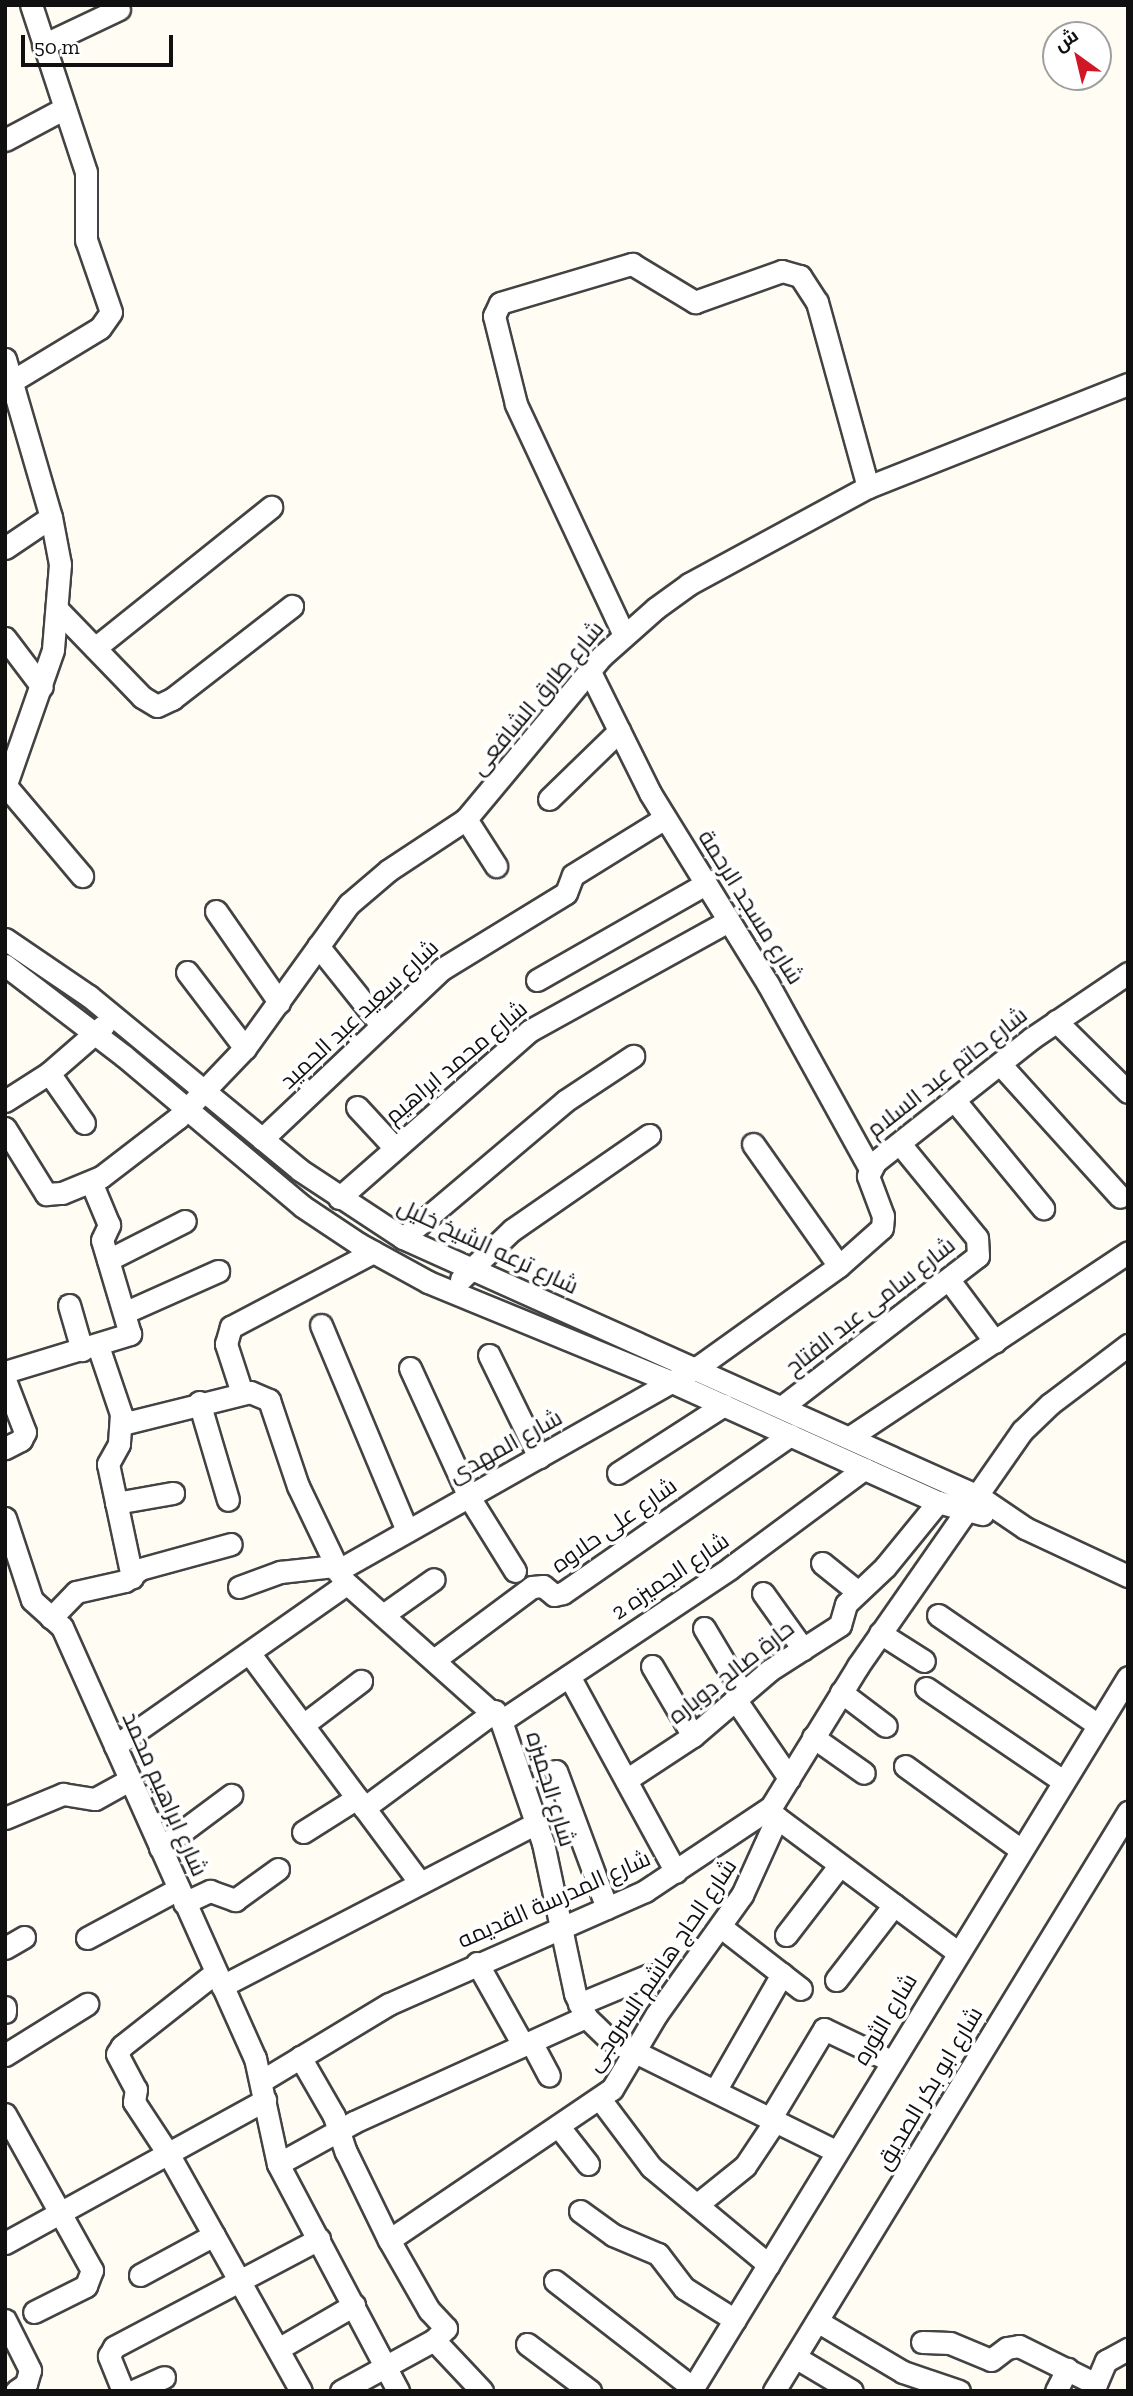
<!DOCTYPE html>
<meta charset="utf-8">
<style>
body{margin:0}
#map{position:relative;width:1133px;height:2396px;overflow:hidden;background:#fffcf3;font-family:"Zilla Slab",Cairo,serif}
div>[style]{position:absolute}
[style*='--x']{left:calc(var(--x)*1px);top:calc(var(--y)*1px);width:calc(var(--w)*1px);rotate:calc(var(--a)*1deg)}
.roads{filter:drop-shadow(2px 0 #434343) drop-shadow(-2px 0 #434343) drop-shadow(0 2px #434343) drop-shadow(0 -2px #434343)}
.street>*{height:21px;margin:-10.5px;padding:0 10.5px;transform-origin:10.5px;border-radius:10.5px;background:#fff}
span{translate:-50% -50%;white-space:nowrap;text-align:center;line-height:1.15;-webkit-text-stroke:7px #fff;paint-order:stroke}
.street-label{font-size:23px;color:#101010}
.frame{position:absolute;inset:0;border:7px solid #101010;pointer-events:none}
.north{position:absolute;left:1042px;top:21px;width:70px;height:70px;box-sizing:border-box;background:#fff;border:2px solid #9f9f9f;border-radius:50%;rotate:326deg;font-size:19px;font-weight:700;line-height:28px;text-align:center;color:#101010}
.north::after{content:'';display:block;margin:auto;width:24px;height:32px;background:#d11726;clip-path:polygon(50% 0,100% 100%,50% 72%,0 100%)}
.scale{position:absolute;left:21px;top:35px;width:152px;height:32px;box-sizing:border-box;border:4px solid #101010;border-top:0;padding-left:9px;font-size:21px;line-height:24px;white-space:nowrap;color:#101010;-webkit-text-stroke:5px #fff;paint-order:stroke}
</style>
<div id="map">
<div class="roads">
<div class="street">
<i style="--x:43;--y:45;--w:84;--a:-25.3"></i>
<i style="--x:5;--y:140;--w:66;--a:-28.1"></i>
<i style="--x:5;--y:359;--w:165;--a:73.8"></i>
<i style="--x:51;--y:517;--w:48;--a:79.2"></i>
<i style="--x:60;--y:564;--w:86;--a:94.7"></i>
<i style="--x:53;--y:650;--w:145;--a:109.3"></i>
<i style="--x:14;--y:380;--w:100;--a:-31.2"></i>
<i style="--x:100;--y:328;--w:19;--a:-55"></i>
<i style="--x:111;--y:312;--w:76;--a:-109.1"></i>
<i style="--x:86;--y:240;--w:68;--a:-90"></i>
<i style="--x:86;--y:172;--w:176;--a:-108.2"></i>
<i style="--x:5;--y:548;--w:55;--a:-34"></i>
<i style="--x:59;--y:611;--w:120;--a:46"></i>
<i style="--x:142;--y:697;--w:17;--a:31"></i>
<i style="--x:157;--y:706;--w:17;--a:-25"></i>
<i style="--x:172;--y:699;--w:152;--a:-37.8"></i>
<i style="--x:624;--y:635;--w:255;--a:-115.1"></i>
<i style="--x:516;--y:404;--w:91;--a:-104"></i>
<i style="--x:494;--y:316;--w:14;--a:-65"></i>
<i style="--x:500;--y:303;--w:138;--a:-16.5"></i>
<i style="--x:632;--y:264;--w:74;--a:31.1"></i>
<i style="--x:695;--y:302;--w:92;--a:-19.6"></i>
<i style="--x:782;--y:271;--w:19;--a:16"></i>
<i style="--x:800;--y:276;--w:31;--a:57"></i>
<i style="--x:817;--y:302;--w:192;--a:74.6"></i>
<i style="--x:5;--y:638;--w:61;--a:52.9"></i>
<i style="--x:95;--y:648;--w:226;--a:-38.7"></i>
<i style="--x:590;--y:672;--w:135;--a:63.6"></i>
<i style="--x:650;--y:793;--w:225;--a:58.3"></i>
<i style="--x:768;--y:984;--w:211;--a:61.1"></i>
<i style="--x:6;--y:786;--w:118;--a:49.8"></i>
<i style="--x:549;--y:799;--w:98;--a:-44.2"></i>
<i style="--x:466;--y:819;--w:56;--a:57.4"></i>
<i style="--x:216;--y:911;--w:111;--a:55.3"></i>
<i style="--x:5;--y:939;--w:102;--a:34.2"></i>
<i style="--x:89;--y:996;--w:273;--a:39.5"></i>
<i style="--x:300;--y:1170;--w:123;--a:33.4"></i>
<i style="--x:403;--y:1238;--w:630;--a:24.17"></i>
<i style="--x:978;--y:1496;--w:57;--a:34.2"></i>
<i style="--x:1025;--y:1528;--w:114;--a:25"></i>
<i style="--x:318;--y:946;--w:102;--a:51.3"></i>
<i style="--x:5;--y:965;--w:150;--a:37.4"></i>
<i style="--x:124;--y:1056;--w:233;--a:40.1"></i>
<i style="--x:302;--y:1206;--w:69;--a:33.7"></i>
<i style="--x:359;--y:1244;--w:79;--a:28.8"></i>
<i style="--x:428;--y:1282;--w:264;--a:22.3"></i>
<i style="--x:672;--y:1382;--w:292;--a:24.3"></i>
<i style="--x:938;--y:1502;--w:46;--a:15.3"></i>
<i style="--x:187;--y:972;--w:96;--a:52.7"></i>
<i style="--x:537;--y:980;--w:193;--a:-29.7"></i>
<i style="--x:1056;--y:1021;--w:101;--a:44.6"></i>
<i style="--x:1000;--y:1064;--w:179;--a:47.9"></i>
<i style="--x:49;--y:1073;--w:61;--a:55"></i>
<i style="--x:5;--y:1101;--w:52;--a:-32.5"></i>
<i style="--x:49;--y:1073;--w:72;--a:-41"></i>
<i style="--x:955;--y:1101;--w:139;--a:50.6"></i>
<i style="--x:357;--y:1107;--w:56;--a:47.2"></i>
<i style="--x:5;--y:1128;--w:78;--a:58.2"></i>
<i style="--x:46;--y:1194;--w:16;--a:-4"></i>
<i style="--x:62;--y:1193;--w:42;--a:-22.3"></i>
<i style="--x:101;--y:1177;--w:97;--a:-37.5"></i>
<i style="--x:178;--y:1118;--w:97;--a:-46.3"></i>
<i style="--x:245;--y:1048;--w:178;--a:-54.2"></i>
<i style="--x:349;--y:904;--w:52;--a:-40.4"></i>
<i style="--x:389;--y:870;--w:92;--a:-33.5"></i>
<i style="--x:466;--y:819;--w:212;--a:-50.2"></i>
<i style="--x:602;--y:656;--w:72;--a:-41.6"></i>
<i style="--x:656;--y:608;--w:41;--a:-36"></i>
<i style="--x:689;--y:584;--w:204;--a:-28.5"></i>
<i style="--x:868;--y:487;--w:280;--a:-21.6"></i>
<i style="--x:262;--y:1139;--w:248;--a:-43.4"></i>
<i style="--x:442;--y:969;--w:145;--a:-31.5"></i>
<i style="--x:566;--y:893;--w:19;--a:-69"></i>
<i style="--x:573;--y:875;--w:108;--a:-31.8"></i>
<i style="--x:753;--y:1144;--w:149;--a:54.8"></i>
<i style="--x:339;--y:1198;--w:253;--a:-41.3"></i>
<i style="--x:529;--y:1031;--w:227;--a:-28.9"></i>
<i style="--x:403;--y:1238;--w:212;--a:-40.2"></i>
<i style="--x:565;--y:1101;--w:82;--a:-33.5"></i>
<i style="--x:108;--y:1260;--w:86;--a:-26.9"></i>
<i style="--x:461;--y:1279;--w:71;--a:-43.9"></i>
<i style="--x:512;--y:1230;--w:167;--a:-34.7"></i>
<i style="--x:949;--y:1280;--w:77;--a:53.4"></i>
<i style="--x:69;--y:1305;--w:47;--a:73.9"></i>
<i style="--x:126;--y:1312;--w:101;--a:-24"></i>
<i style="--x:321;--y:1325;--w:223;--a:67.3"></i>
<i style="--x:98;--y:1346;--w:72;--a:71.3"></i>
<i style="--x:121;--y:1414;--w:30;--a:94"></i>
<i style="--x:119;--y:1444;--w:23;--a:119"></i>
<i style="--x:108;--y:1464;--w:116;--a:78"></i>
<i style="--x:489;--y:1355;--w:114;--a:63.9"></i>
<i style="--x:410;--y:1368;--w:142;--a:65.4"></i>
<i style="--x:469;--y:1497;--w:87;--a:58.1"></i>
<i style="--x:5;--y:1372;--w:131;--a:-16.9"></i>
<i style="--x:130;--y:1334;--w:98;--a:-106.6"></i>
<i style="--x:102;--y:1240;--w:17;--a:-65"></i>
<i style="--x:109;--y:1225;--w:47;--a:-112.7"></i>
<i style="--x:5;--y:1380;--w:56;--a:69"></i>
<i style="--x:25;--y:1432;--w:9;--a:117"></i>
<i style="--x:21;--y:1440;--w:18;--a:153"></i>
<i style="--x:242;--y:1393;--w:52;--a:-108.1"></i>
<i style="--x:226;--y:1344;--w:18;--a:-74"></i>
<i style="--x:231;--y:1327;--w:161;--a:-27.8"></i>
<i style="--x:199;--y:1402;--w:102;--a:73.5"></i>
<i style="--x:783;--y:1406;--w:246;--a:-37.6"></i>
<i style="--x:978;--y:1256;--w:18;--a:-93"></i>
<i style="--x:977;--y:1238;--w:122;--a:-129.3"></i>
<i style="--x:122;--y:1424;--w:132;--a:-14"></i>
<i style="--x:250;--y:1392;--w:21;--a:23"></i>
<i style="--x:269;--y:1400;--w:91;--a:71.4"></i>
<i style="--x:298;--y:1486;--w:104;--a:64.4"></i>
<i style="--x:343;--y:1580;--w:212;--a:41.7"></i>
<i style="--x:501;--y:1721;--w:129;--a:71"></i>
<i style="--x:543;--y:1843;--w:154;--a:78"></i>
<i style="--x:575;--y:1994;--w:25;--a:64"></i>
<i style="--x:586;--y:2017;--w:32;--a:44"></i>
<i style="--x:609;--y:2039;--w:253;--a:26.3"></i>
<i style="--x:850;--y:1437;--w:334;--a:-33.6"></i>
<i style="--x:618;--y:1473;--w:126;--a:-32.7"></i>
<i style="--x:116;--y:1503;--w:58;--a:-10"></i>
<i style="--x:5;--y:1518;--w:86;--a:71.8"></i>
<i style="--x:32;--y:1600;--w:40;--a:42"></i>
<i style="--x:62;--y:1627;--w:472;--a:65.9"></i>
<i style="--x:255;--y:2058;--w:108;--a:77.8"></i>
<i style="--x:278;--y:2164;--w:257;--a:62.1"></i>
<i style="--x:822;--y:1563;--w:46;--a:38.9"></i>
<i style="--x:337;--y:1571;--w:415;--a:-29.5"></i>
<i style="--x:698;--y:1367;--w:173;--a:-35.6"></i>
<i style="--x:839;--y:1266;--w:57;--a:-41.5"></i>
<i style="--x:882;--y:1228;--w:12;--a:-85"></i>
<i style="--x:883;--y:1216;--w:43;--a:-110.6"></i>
<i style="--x:868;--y:1176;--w:16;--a:-63"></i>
<i style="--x:875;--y:1162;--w:200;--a:-38.3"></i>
<i style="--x:1032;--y:1038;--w:116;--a:-34.1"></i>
<i style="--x:239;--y:1587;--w:44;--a:-20.1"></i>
<i style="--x:280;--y:1572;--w:54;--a:-6.3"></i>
<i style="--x:763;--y:1593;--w:69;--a:54.5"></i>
<i style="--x:383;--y:1615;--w:62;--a:-35.2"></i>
<i style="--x:938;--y:1615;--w:194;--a:34.5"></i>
<i style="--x:51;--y:1618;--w:36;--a:-46"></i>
<i style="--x:76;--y:1592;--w:50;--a:-12.7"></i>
<i style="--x:125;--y:1581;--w:19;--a:-39"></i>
<i style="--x:140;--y:1569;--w:94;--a:-15.4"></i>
<i style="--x:704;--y:1628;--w:74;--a:59.3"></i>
<i style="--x:880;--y:1633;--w:52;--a:32.5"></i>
<i style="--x:250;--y:1654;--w:285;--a:53.4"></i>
<i style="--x:434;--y:1660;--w:122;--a:-36.7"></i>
<i style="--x:532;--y:1587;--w:11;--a:-5"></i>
<i style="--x:543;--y:1586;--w:14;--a:39"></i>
<i style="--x:554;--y:1595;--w:9;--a:-13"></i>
<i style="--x:563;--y:1593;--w:277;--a:-34.8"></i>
<i style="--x:652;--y:1666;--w:81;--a:59.6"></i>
<i style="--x:569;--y:1676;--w:223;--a:61.4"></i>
<i style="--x:926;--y:1688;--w:166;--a:34.2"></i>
<i style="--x:841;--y:1692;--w:56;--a:37.1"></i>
<i style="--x:735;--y:1699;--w:96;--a:55.6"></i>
<i style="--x:501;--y:1721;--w:275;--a:-33.7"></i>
<i style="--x:730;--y:1568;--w:167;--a:-36.5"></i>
<i style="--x:303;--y:1725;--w:73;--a:-37.2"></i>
<i style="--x:813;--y:1737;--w:62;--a:35.2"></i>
<i style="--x:115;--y:1746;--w:282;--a:-35"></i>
<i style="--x:905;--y:1766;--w:143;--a:35.9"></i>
<i style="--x:556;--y:1771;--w:146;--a:69.6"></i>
<i style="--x:626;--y:1780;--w:80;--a:-33.3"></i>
<i style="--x:693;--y:1736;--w:101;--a:-40.6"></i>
<i style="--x:770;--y:1670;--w:83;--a:-32.7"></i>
<i style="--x:840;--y:1625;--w:22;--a:-74"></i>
<i style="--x:846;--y:1604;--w:54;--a:-43.5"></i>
<i style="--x:885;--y:1567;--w:84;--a:-50.8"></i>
<i style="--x:364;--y:1808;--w:163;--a:-36.5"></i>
<i style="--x:768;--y:1811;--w:236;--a:36.7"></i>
<i style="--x:5;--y:1818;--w:63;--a:-22.5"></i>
<i style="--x:63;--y:1794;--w:32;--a:9"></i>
<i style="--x:95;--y:1799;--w:39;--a:-29"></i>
<i style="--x:303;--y:1832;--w:64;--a:-32.2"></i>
<i style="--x:160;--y:1848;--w:89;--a:-36.7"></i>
<i style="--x:184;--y:1903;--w:29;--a:-25"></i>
<i style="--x:210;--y:1891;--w:27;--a:20"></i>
<i style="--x:235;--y:1900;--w:53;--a:-35.8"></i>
<i style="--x:721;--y:1927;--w:101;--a:37.8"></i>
<i style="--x:786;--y:1935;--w:88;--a:-52.4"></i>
<i style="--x:87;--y:1938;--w:103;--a:-28.3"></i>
<i style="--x:5;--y:1948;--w:22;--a:-30"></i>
<i style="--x:477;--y:1963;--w:94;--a:60.7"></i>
<i style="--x:216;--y:1972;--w:120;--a:141.8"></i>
<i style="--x:122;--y:2046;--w:9;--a:122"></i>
<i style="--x:117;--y:2054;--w:40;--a:62"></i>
<i style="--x:136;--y:2089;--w:13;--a:99"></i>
<i style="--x:134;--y:2102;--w:64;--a:56.6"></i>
<i style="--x:169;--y:2155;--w:270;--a:60.8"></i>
<i style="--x:836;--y:1980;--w:95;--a:-52.3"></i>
<i style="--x:222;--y:1986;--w:354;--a:-27.4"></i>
<i style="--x:579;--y:2004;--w:76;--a:-22.5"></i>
<i style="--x:5;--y:2007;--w:5;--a:90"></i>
<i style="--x:531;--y:2042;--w:38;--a:62"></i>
<i style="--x:5;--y:2055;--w:97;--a:-31.9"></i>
<i style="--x:300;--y:2057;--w:68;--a:60"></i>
<i style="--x:334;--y:2116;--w:38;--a:72"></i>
<i style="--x:346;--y:2152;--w:98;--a:64"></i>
<i style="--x:389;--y:2240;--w:81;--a:60.3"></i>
<i style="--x:429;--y:2310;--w:25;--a:47"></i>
<i style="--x:446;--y:2328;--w:17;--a:135"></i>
<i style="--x:434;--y:2340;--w:106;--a:151.3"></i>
<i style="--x:263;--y:2080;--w:147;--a:-31.1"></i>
<i style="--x:389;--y:2004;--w:280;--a:-23.8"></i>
<i style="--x:645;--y:1891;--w:151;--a:-33.7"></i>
<i style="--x:771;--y:1807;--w:166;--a:-58.3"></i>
<i style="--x:858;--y:1666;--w:287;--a:-55.1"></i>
<i style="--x:1022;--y:1431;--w:39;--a:-44"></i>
<i style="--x:1050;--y:1404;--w:98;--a:-37.1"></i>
<i style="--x:715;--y:2091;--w:135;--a:-60.2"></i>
<i style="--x:600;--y:2099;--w:85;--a:53.1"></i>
<i style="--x:651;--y:2167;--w:153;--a:39.7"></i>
<i style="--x:5;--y:2114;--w:179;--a:60.9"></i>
<i style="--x:92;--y:2270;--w:17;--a:111"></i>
<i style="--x:86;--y:2286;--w:58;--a:153.4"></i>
<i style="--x:770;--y:2119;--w:105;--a:-59"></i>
<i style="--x:824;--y:2029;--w:74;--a:25.5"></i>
<i style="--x:559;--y:2127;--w:47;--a:51.9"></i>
<i style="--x:278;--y:2164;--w:87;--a:-28.9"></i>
<i style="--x:354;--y:2122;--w:255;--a:-24.4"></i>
<i style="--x:699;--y:2203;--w:59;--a:-38.8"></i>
<i style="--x:745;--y:2166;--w:54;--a:-56.3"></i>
<i style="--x:580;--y:2211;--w:41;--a:36"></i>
<i style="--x:613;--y:2235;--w:49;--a:22.9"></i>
<i style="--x:658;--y:2254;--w:43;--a:52.6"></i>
<i style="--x:684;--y:2288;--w:60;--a:32.1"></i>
<i style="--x:389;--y:2240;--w:269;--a:-34.1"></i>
<i style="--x:612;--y:2089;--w:86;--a:-59.3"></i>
<i style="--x:656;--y:2015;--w:148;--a:-54.4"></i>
<i style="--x:742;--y:1895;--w:85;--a:-65.6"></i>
<i style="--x:5;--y:2243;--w:297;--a:-28.8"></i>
<i style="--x:140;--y:2275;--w:84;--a:-28.4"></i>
<i style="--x:555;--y:2281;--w:175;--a:37.8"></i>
<i style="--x:5;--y:2320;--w:56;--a:63.4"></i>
<i style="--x:30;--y:2370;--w:15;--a:106"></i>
<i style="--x:26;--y:2384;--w:12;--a:145"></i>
<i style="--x:817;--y:2321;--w:100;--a:30.7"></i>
<i style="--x:903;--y:2372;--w:59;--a:18.7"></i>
<i style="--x:434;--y:2340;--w:70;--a:46.7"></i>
<i style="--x:922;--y:2342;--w:28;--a:2"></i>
<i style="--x:950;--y:2343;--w:44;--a:22.5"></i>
<i style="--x:991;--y:2360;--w:20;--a:-37"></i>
<i style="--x:1007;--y:2348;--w:12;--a:-9"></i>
<i style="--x:1019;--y:2346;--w:86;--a:26.3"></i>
<i style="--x:527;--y:2344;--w:79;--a:36.7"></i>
<i style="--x:278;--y:2349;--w:88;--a:-30.1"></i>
<i style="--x:795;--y:2357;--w:66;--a:30.8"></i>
<i style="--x:123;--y:2391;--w:38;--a:-112"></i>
<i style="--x:109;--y:2356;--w:10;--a:-61"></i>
<i style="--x:114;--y:2347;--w:232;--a:-27.8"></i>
<i style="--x:133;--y:2391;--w:34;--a:-24"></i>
<i style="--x:691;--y:2391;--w:837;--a:-58.53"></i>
<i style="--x:774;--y:2391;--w:679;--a:-58.56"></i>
<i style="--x:1056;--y:2391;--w:25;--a:-63"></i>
<i style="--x:1093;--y:2391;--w:33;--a:-67"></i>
<i style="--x:1106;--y:2361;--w:25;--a:-29"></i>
</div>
</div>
<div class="street-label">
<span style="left:537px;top:698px;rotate:-50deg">شارع طارق الشافعى</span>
<span style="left:751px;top:907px;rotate:58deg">شارع مسجد الرحمة</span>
<span style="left:359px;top:1014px;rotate:-43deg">شارع سعيد عبد الحميد</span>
<span style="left:456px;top:1062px;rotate:-40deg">شارع محمد ابراهيم</span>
<span style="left:947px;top:1072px;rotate:-38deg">شارع حاتم عبد السلام</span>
<span style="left:488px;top:1246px;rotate:25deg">شارع ترعه الشيخ خليل</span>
<span style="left:870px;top:1306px;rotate:-38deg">شارع سامى عبد الفتاح</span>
<span style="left:505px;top:1446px;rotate:-29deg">شارع المهدى</span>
<span style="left:614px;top:1525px;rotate:-35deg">شارع على حلاوه</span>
<span style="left:670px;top:1576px;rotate:-34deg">شارع الجميزه 2</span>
<span style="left:731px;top:1672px;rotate:-38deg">حارة صالح دوباره</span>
<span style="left:551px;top:1789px;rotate:73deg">شارع الجميزه</span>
<span style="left:165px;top:1794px;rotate:66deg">شارع ابراهيم محمد</span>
<span style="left:554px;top:1899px;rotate:-24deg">شارع المدرسة القديمه</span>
<span style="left:661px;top:1965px;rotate:-56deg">شارع الحاج هاشم السروجى</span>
<span style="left:885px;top:2019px;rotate:-59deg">شارع الثوره</span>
<span style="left:929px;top:2088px;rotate:-59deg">شارع ابو بكر الصديق</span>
</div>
<div class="frame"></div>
<div class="north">ش</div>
<div class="scale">50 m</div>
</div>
